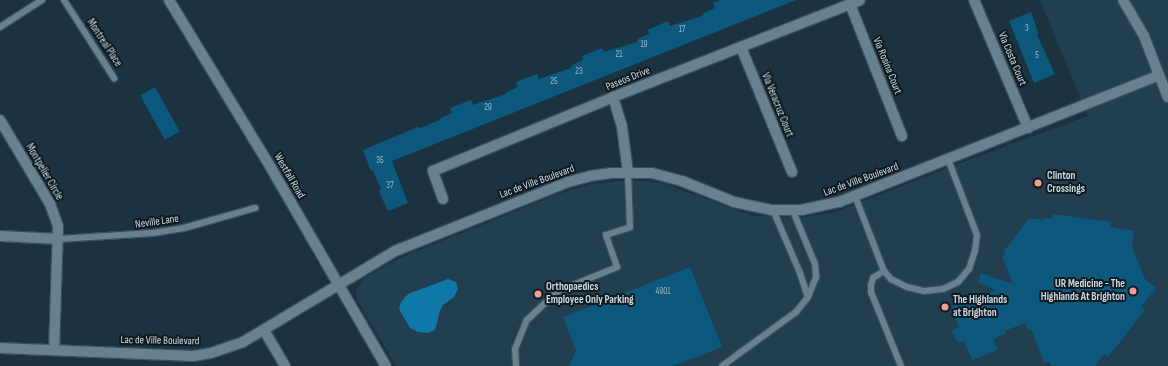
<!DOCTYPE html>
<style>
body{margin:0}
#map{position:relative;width:1168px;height:366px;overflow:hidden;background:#1b3341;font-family:"Sofia Sans Condensed",sans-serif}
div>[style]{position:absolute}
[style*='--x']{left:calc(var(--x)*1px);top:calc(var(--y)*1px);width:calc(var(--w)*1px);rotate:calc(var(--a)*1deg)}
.built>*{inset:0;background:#213f51}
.water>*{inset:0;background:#1078a8}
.building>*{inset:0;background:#0c597d;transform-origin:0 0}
.roads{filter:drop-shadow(1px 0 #3c505c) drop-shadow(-1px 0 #3c505c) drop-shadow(0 1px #3c505c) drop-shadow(0 -1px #3c505c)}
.lane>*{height:6px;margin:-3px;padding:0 3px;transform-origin:3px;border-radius:3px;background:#678191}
.street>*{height:10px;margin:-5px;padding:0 5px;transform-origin:5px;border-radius:5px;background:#678191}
.secondary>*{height:10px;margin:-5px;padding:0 5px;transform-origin:5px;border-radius:5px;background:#678191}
.dots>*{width:11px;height:11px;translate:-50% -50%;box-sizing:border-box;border:2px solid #0f191f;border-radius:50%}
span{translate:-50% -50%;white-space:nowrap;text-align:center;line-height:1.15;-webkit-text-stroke:4px #0f191f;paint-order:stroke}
.number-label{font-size:9px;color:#9dbaca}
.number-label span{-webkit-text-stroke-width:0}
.street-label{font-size:11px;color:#cddbe4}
.poi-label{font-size:11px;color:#cddbe4;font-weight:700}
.left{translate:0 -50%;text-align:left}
.right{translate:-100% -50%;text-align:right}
</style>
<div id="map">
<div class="built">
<i style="clip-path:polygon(1040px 0,1168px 0,1168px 366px,396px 366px,357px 300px,356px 290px,364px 278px,400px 258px,558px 194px,591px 184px,631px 180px,662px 183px,752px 216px,798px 217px,826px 214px,836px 212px,971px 159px,1088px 116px)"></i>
</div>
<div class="water">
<i style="clip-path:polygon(448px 279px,456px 282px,458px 289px,454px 297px,443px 305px,440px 311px,435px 330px,428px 333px,418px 332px,410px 328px,399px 309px,401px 302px,408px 294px)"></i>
</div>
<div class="building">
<i style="clip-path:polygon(721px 0,796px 0,392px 161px,408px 203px,388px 211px,379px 192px,381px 189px,373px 171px,370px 169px,363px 150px,418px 127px,420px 128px,440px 120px,441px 118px,452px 113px,450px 108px,471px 100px,473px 105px,506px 94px,507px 92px,518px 87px,516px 82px,537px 74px,539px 79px,571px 68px,572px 65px,583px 60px,582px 56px,602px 48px,604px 52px,637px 42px,638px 39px,649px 34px,648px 30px,668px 21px,670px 26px,702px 16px,704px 13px,715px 8px,713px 3px)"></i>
<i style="clip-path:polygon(1031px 12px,1038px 32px,1037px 35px,1055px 74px,1034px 83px,1009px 21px)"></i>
<i style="left:155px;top:87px;width:51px;height:17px;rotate:61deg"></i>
<i style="clip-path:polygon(1053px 214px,1111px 222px,1110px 227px,1134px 231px,1132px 247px,1145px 279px,1156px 288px,1141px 307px,1145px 310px,1108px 357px,1104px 354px,1095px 366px,1058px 366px,1051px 365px,1049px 361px,1044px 363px,1031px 329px,1028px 330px,1025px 323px,1005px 331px,1006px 333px,993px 339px,998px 350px,972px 360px,964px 341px,958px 343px,952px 330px,959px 327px,951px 307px,996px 290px,978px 282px,981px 273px,1013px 284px,1002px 256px,1005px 255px,1004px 251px,1029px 218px,1044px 220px,1044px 218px,1052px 219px)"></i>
<i style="clip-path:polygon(690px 267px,722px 347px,673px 366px,569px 366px,576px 351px,563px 317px)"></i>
</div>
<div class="roads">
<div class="lane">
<i style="--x:64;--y:0;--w:93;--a:57.3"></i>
<i style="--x:0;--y:27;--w:50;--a:-32.7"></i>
<i style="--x:855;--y:196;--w:80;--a:68.9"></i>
<i style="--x:884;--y:271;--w:11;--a:49"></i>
<i style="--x:891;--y:279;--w:18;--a:27"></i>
<i style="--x:907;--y:287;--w:17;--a:13"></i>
<i style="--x:924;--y:291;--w:19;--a:-6"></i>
<i style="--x:943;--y:289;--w:17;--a:-25"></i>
<i style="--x:958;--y:282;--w:17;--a:-50"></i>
<i style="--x:969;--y:269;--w:19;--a:-72"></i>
<i style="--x:975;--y:251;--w:16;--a:-83"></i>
<i style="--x:977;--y:235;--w:81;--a:-110.9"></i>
<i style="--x:773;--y:210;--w:69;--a:66.8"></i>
<i style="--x:800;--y:273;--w:25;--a:72"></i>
<i style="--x:59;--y:239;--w:94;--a:-3.7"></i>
<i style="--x:153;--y:233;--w:31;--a:-9"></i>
<i style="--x:184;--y:228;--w:74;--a:-15.7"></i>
<i style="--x:884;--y:271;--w:13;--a:148"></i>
<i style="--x:873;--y:278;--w:7;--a:106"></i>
<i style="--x:871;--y:285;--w:7;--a:90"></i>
<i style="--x:871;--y:292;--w:80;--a:67.9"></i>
<i style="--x:516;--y:366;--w:17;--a:-93"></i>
<i style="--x:515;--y:349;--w:31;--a:-68"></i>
<i style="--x:527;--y:320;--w:42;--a:-43.1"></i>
<i style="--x:558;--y:291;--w:64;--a:-22.1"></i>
<i style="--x:617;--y:267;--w:34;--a:-109"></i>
<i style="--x:606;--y:235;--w:25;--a:-18"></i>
<i style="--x:630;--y:227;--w:55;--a:-92.1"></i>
<i style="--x:722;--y:366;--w:92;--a:-36.1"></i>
<i style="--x:796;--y:312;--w:19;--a:-51"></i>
<i style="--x:808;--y:297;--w:22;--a:-68"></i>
<i style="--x:816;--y:277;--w:13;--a:-94"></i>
<i style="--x:815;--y:264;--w:57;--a:-112.5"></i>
</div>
<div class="street">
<i style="--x:974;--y:0;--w:139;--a:67.1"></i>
<i style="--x:1123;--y:0;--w:42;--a:59.7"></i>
<i style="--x:1144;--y:36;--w:42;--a:69"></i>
<i style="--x:850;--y:4;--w:142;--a:68.5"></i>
<i style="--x:741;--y:47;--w:135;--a:67.8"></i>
<i style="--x:613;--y:97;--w:31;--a:73"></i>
<i style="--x:622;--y:127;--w:45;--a:82.4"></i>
<i style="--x:0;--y:120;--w:98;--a:59.2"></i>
<i style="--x:50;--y:204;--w:23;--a:70"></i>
<i style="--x:58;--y:226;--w:124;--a:91.8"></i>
<i style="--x:443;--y:199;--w:30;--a:-110"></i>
<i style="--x:433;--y:171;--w:195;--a:-22.3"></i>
<i style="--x:613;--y:97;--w:265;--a:-21.4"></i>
<i style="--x:0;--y:236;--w:59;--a:2.9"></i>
<i style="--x:264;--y:330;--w:42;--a:59.7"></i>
</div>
<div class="secondary">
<i style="--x:169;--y:0;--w:197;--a:58.7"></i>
<i style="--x:271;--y:168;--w:229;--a:59.9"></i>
<i style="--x:0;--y:348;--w:193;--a:2.4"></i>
<i style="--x:193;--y:356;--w:18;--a:-9"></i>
<i style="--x:211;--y:353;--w:34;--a:-19"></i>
<i style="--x:243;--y:342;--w:177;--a:-30.9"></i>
<i style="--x:395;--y:251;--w:186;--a:-21.7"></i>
<i style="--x:568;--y:182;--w:23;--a:-15"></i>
<i style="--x:590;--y:176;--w:21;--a:-8"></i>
<i style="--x:611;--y:173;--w:41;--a:0"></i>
<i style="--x:652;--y:173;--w:31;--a:15"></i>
<i style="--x:682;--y:181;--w:56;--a:22"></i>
<i style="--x:734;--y:202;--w:40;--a:12"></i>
<i style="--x:773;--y:210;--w:28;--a:0"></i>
<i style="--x:801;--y:210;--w:39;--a:-12"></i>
<i style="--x:839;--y:202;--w:344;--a:-21.6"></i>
<i style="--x:1159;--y:75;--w:24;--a:68"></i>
</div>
</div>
<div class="dots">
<i style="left:1038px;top:183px;background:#f59c93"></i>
<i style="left:1133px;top:291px;background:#f59c93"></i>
<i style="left:538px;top:294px;background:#f59c93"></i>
<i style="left:945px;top:307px;background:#f59c93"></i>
</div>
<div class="number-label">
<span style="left:1027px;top:29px">3</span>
<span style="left:682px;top:30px">17</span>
<span style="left:644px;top:45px">19</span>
<span style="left:619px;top:55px">21</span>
<span style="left:1037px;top:56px">5</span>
<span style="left:579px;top:72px">23</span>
<span style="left:554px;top:82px">25</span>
<span style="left:488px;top:108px">29</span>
<span style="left:380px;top:161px">35</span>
<span style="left:390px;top:186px">37</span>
<span style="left:663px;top:292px">4901</span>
</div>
<div class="street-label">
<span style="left:104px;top:43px;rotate:57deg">Montreal Place</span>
<span style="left:1012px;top:59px;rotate:67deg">Via Costa Court</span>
<span style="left:887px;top:66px;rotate:68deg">Via Rosina Court</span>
<span style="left:628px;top:79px;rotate:-22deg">Paseos Drive</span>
<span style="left:777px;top:105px;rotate:68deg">Via Veracruz Court</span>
<span style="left:44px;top:172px;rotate:60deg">Montpelier Circle</span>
<span style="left:289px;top:176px;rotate:60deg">Westfall Road</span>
<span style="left:861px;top:180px;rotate:-20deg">Lac de Ville Boulevard</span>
<span style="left:537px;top:182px;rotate:-20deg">Lac de Ville Boulevard</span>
<span style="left:157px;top:222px;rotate:-8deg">Neville Lane</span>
<span style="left:160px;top:341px;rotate:1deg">Lac de Ville Boulevard</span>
</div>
<div class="poi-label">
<span class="left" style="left:1047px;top:183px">Clinton<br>Crossings</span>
<span class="right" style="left:1125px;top:291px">UR Medicine - The<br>Highlands At Brighton</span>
<span class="left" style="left:546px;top:294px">Orthopaedics<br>Employee Only Parking</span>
<span class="left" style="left:953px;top:307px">The Highlands<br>at Brighton</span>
</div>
</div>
